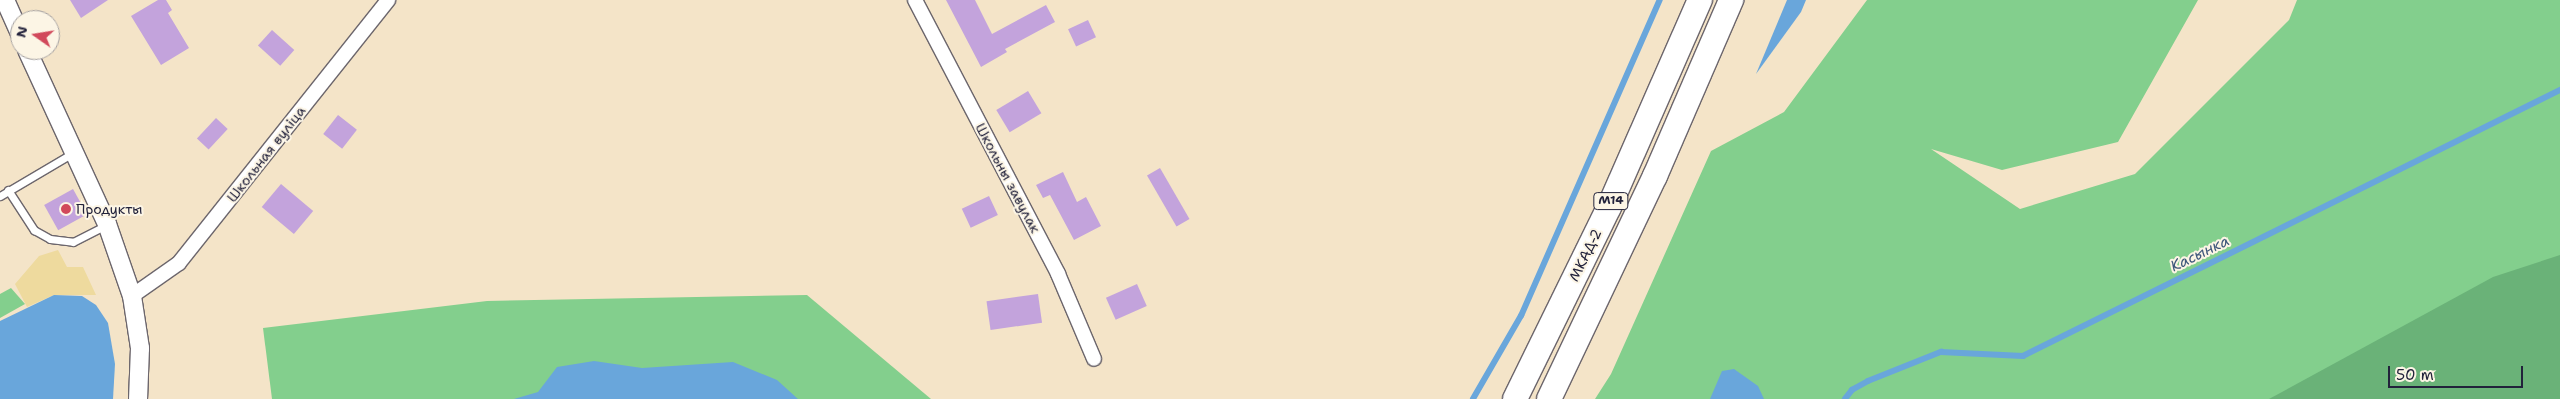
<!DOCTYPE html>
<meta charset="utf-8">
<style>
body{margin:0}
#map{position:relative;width:2560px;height:399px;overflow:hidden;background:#f4e4c8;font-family:"Shantell Sans",sans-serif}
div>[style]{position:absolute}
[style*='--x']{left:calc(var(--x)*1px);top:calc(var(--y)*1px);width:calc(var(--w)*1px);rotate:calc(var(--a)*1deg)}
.green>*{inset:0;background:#83cf8d}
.forest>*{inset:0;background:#6ab278}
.sand>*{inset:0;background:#eeda9e}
.water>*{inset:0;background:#69a6db}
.stream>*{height:5.5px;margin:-2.75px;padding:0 2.75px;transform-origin:2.75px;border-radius:2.75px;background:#69a6db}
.building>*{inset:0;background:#c3a3dc;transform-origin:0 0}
.roads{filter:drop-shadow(1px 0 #6c666c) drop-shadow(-1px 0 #6c666c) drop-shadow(0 1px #6c666c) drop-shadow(0 -1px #6c666c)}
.service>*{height:7px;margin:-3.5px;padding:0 3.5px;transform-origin:3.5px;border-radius:3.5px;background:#fff}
.minor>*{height:14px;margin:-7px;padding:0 7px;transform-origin:7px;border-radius:7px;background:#fff}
.tertiary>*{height:18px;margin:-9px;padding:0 9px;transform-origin:9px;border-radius:9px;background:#fff}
.trunk>*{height:24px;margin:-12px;padding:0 12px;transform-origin:12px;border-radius:12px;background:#fff}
.dots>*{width:14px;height:14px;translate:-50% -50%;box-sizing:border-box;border:2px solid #fcf5e5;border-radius:50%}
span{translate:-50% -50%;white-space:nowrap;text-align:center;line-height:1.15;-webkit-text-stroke:4px #fcf5e5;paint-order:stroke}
.shield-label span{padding:1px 4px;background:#fcf5e5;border:1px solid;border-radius:4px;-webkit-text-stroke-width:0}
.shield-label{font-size:12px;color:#22223b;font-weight:700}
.street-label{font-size:14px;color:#22223b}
.poi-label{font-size:14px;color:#22223b}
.left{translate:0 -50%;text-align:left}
.water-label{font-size:15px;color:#3e577b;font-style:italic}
.north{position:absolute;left:10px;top:10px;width:50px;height:50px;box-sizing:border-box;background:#fcf5e5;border:1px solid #a5a1a1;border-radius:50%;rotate:283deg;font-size:14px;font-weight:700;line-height:20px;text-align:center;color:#22223b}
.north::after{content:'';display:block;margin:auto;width:18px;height:22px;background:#d1495b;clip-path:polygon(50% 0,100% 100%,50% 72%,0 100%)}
.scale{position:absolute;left:2388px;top:366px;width:135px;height:22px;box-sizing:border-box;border:2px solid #22223b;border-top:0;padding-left:6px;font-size:15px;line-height:18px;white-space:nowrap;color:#22223b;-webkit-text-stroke:4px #fcf5e5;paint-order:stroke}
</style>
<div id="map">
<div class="green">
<i style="clip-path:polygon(1867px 0,2198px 0,2118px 142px,2002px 170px,1931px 149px,2020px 209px,2135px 174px,2289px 20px,2297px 0,2560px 0,2560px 261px,2278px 399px,1595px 399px,1611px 374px,1711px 151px,1784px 112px)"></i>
<i style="clip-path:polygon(11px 288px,25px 304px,0 318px,0 294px)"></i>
<i style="clip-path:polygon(807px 295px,931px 399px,272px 399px,263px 328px,487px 301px)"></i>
</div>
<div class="forest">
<i style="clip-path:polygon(2560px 255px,2560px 399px,2269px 399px,2493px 277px)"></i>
</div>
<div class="sand">
<i style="clip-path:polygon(58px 250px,67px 267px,83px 267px,96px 295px,54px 295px,27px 307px,15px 284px,39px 256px)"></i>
</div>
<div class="water">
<i style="clip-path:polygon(1787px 0,1806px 0,1801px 12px,1756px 74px)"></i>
<i style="clip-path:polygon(54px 295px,82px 296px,96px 305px,108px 323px,115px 364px,113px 399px,0 399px,0 321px)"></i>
<i style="clip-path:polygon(594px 361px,642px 368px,733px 362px,777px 380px,798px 399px,514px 399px,538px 392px,557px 367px)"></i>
<i style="clip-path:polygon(1734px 369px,1758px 386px,1764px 399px,1710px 399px,1722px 371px)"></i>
</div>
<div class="stream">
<i style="--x:1473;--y:399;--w:96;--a:-60"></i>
<i style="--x:1521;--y:316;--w:345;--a:-66.3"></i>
<i style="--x:1845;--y:399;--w:11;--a:-52"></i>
<i style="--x:1852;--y:390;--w:18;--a:-29"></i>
<i style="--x:1868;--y:381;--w:79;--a:-21.7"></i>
<i style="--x:1941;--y:352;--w:82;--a:2.8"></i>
<i style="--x:2023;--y:356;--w:599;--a:-26.35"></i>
</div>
<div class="building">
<i style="clip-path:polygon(70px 0,108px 0,81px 18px)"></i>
<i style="clip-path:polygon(158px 0,166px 0,172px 10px,168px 13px,189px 48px,161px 65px,131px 16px)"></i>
<i style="clip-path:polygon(946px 0,975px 0,992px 34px,1046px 5px,1055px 22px,1005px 49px,1007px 52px,981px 67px)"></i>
<i style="left:1088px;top:20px;width:19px;height:22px;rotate:65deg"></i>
<i style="left:272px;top:30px;width:30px;height:21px;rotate:42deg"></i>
<i style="left:1028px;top:91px;width:26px;height:37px;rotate:59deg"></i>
<i style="left:338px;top:115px;width:24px;height:24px;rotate:38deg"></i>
<i style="left:216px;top:118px;width:16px;height:28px;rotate:43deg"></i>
<i style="left:1160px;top:168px;width:59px;height:15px;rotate:60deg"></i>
<i style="clip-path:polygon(1063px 172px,1077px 202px,1086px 197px,1101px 226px,1074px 240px,1050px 195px,1043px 198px,1036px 185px)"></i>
<i style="left:281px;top:184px;width:42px;height:30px;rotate:40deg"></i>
<i style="left:73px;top:189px;width:29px;height:33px;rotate:61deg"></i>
<i style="left:989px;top:196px;width:21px;height:30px;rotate:65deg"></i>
<i style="left:1137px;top:284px;width:24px;height:34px;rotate:66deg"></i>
<i style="left:1038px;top:294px;width:29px;height:52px;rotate:82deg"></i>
</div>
<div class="roads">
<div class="service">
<i style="--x:8;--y:190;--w:48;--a:57"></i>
<i style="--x:34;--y:230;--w:18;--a:29"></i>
<i style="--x:50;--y:239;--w:23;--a:7"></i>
<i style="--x:73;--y:242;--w:38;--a:-27"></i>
<i style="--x:0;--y:196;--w:85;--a:-30.5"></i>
</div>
<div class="minor">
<i style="--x:915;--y:0;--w:309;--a:62.4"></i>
<i style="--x:1058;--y:274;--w:92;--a:67"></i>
<i style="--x:132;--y:296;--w:57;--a:-35.1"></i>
<i style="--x:179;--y:263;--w:336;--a:-51.5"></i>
</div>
<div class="tertiary">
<i style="--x:5;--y:0;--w:37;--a:66"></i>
<i style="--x:27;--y:50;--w:192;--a:65.3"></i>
<i style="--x:107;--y:224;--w:76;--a:70.9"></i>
<i style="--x:132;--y:296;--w:53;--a:81.3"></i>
<i style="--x:140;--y:348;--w:51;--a:92.2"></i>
</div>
<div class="trunk">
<i style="--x:1515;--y:399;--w:214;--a:-63.9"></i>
<i style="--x:1609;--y:207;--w:226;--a:-66.3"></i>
<i style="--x:1549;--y:399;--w:247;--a:-64.6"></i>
<i style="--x:1655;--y:176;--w:192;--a:-66.6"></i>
</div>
</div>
<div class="dots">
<i style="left:66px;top:209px;background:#d1495b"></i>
</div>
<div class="shield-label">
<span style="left:1611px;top:201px">М14</span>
</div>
<div class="street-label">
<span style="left:266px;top:154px;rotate:-52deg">Школьная вуліца</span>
<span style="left:1008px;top:178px;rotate:62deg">Школьны завулак</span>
<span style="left:1585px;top:255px;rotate:-64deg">МКАД-2</span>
</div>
<div class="poi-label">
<span class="left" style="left:76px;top:209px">Продукты</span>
</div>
<div class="water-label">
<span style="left:2200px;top:254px;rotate:-26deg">Касынка</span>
</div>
<div class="north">N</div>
<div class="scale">50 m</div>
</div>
